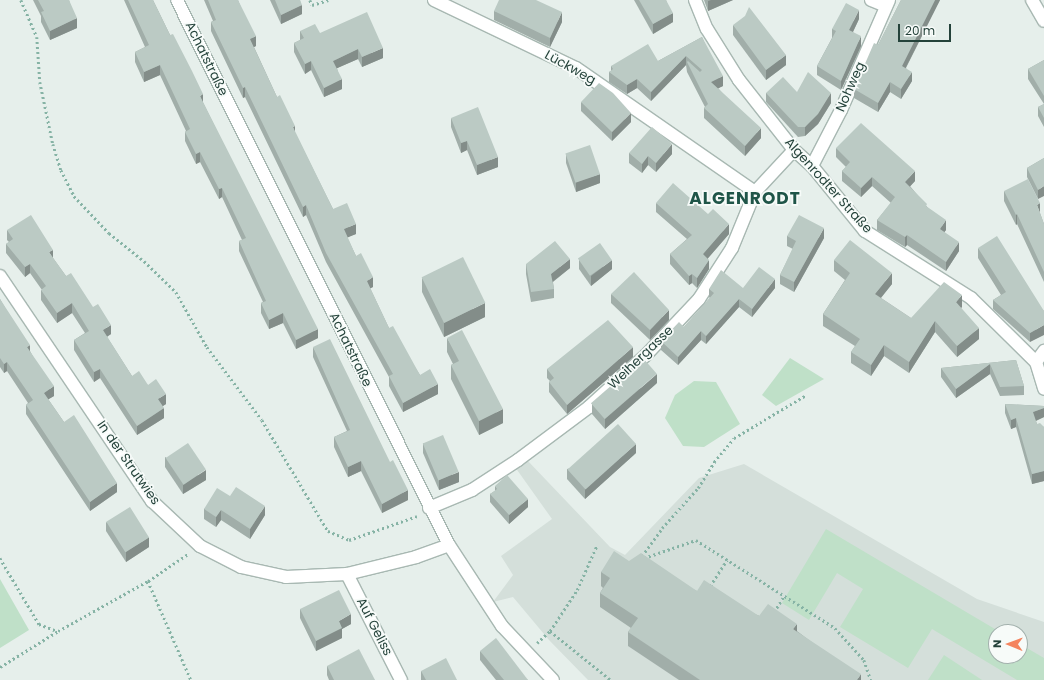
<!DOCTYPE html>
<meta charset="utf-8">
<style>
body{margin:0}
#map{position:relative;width:1044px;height:680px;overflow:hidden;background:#e6efeb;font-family:Poppins,sans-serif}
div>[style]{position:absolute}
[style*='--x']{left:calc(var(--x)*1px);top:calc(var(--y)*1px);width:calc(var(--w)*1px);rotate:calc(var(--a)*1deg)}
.built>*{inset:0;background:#d4dfda}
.green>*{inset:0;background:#bfe0c8}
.path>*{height:2.5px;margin-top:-1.25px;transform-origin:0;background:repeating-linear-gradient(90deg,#86b3a5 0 2px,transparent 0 5px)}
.roads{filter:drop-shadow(1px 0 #a8b8b2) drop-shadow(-1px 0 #a8b8b2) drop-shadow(0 1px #a8b8b2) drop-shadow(0 -1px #a8b8b2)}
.street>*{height:12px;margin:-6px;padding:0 6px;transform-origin:6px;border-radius:6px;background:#fff}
.secondary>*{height:12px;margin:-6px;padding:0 6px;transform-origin:6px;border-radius:6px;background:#fff}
.wall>*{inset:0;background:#a1aea9}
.shaded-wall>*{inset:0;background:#838d89}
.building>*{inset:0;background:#bbcac4;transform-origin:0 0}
span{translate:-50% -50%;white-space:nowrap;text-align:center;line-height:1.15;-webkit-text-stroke:3.5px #f7fbf9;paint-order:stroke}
.street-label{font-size:13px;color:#24423a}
.district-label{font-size:17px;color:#1f5548;font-weight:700;letter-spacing:1px}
.north{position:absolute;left:988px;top:624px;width:40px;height:40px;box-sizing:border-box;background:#f7fbf9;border:1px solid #a3b1ad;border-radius:50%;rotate:271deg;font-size:11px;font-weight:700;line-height:16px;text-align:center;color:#24423a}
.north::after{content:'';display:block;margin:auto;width:14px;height:18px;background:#f4845f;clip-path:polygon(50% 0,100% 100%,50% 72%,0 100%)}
.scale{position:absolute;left:898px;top:24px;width:53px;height:18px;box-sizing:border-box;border:2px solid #24423a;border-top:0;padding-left:5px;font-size:12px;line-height:14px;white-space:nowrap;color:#24423a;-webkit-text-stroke:3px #f7fbf9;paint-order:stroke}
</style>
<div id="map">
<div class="built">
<i style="clip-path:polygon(evenodd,527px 460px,610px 547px,625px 555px,699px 478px,744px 464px,977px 599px,1044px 622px,1044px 680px,588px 680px,549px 640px,513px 597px,493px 602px,513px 575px,501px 556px,552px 519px,515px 467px,527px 460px,996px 632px,1020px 632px,1020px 656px,996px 656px,996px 632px)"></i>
</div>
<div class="green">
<i style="clip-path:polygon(790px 358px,824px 379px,776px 406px,762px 395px)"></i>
<i style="clip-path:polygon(694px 381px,716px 382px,740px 424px,704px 447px,683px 446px,665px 418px,675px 395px)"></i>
<i style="clip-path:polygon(826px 529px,1000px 632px,996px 632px,996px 656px,1020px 656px,1020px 644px,1044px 658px,1044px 680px,1017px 680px,932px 629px,908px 668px,840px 627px,863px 589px,837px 573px,809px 620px,782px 603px)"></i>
<i style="clip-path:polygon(0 579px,29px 630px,0 648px)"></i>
<i style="clip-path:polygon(944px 655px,982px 680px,928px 680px)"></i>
</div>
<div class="path">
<i style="--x:21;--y:0;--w:40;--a:66.6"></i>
<i style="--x:37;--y:37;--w:45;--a:86.2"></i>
<i style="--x:40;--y:82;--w:63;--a:78.2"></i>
<i style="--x:53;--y:144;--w:27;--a:73"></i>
<i style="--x:61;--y:170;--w:29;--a:63"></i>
<i style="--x:74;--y:196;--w:51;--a:46.6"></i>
<i style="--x:109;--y:233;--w:45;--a:38.7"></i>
<i style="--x:144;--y:261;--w:45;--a:44.1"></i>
<i style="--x:176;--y:292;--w:63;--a:60.6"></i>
<i style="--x:207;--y:347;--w:91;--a:53"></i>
<i style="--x:262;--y:420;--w:129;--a:59.3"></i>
<i style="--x:328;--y:531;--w:23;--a:23"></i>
<i style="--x:349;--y:540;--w:72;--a:-19.4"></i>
<i style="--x:310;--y:0;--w:5;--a:68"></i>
<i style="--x:312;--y:5;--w:17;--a:-17"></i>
<i style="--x:642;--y:556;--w:34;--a:-54"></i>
<i style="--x:662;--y:528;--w:54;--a:-48"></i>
<i style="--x:698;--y:488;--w:31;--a:-58"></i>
<i style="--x:714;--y:462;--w:31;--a:-50"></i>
<i style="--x:734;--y:438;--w:84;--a:-30.8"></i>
<i style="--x:0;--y:558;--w:77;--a:59.4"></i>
<i style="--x:39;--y:624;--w:19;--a:21"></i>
<i style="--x:644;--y:558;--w:55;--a:-19.1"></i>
<i style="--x:696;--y:540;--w:165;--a:32.3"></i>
<i style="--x:835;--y:628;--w:43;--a:47.8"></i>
<i style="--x:864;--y:660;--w:21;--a:71"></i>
<i style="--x:148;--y:581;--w:108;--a:66.5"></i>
<i style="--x:710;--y:586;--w:31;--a:-57"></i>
<i style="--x:774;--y:612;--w:19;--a:-58"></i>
<i style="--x:550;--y:631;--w:78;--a:38.8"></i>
<i style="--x:537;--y:643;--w:18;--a:-43"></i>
<i style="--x:550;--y:631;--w:49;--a:-56.6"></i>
<i style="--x:577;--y:590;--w:49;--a:-66"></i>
<i style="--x:0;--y:667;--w:68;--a:-31.8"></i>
<i style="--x:58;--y:631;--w:103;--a:-29.1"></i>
<i style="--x:148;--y:581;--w:48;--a:-34"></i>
</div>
<div class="roads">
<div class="street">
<i style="--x:177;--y:0;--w:609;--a:63.48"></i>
<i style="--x:449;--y:545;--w:97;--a:56.8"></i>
<i style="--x:502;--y:626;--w:74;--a:46.6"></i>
<i style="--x:434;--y:0;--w:157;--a:25.6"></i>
<i style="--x:576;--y:68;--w:218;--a:34.7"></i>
<i style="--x:695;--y:0;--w:31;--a:68"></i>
<i style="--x:707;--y:29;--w:60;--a:57.9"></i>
<i style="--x:739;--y:80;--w:89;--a:51.8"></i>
<i style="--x:794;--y:150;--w:24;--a:42"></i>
<i style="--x:812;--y:166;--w:84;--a:50.8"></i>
<i style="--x:865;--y:231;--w:125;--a:32.3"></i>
<i style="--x:971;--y:298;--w:91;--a:44.6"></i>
<i style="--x:1036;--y:362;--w:28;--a:73"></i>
<i style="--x:871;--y:0;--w:16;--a:22"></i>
<i style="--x:812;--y:166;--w:63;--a:-62.6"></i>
<i style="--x:841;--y:110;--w:120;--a:-66.4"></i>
<i style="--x:0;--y:276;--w:272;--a:56"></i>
<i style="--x:152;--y:501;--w:66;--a:43.2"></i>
<i style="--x:200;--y:546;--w:46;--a:27.1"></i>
<i style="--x:241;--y:567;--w:46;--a:12.5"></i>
<i style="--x:286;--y:577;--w:61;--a:-2.8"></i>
<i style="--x:347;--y:574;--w:71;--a:-13.8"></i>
<i style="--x:416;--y:557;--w:35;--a:-20"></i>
<i style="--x:1036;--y:362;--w:14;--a:-54"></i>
<i style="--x:429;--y:508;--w:47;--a:-22.7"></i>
<i style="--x:472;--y:490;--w:55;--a:-33.1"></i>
<i style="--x:518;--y:460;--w:89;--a:-36.7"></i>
<i style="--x:589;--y:407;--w:77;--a:-42.4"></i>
<i style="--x:646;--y:355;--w:77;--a:-46.6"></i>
<i style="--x:699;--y:299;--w:61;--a:-57.1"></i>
<i style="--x:732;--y:248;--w:61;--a:-67.7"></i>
<i style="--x:755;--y:192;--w:57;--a:-47.1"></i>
<i style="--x:347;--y:574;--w:119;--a:63"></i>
</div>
<div class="secondary">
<i style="--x:1032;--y:0;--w:24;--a:60"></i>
</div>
</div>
<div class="wall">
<i style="clip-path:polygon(33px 0,69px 0,77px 28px,50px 40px,41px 22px,41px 16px)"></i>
<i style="clip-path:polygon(124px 0,153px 0,318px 338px,296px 349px,283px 323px,269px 329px,261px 313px,261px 303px,263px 302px,239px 251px,239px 241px,242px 240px,222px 197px,219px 199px,200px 162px,196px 164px,185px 141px,185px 132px,186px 131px,160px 75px,144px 82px,135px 62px,135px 52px,145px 47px)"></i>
<i style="clip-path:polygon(204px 0,238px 0,256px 46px,254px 47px,277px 97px,333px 209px,356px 234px,347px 237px,356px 256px,373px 287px,370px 288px,389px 328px,420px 375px,438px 394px,403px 412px,389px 386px,389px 377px,326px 262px,306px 215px,303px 217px,245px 97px,243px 98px,211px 31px,211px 22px,213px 21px)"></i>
<i style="clip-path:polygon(270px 0,300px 0,302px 14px,281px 24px)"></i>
<i style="clip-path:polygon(634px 0,666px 0,673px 22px,653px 34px)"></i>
<i style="clip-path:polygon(704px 0,733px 0,708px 11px)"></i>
<i style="clip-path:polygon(901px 0,940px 0,906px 68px,912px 81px,901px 99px,890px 92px,878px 112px,854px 98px,854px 89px,878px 45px)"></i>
<i style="clip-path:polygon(494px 11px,562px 22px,550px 47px,494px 20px)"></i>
<i style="clip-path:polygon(859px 19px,853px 32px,861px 46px,841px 90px,817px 75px,817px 66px,832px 38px,832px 29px)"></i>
<i style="clip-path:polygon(733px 25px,786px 65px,766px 80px,733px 35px)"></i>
<i style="clip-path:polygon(300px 31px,320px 33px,383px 58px,362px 67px,358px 59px,337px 68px,342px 89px,324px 97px,311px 70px,305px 74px,294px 52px,294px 43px,300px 40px)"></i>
<i style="clip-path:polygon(702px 37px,723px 86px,718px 88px,761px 138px,745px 156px,704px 118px,704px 108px,705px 107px,687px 72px,686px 65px,651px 101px,637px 88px,627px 94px,609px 82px,609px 72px,611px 71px,611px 66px,658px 61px)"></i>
<i style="clip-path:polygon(1044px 60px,1044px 127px,1038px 116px,1038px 107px,1044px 104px,1028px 79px,1028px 69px)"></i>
<i style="clip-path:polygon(797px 92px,831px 103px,818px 124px,805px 136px,798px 137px,766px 102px,766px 93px)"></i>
<i style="clip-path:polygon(581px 102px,631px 122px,612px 141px,581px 111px)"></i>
<i style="clip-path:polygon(451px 118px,498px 167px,477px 175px,467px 150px,461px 153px,451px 127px)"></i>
<i style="clip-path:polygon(836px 148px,915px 181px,910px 186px,946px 230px,944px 232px,959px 251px,946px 271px,907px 245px,905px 247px,877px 230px,877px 220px,891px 203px,872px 186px,861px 197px,842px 181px,842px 171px,846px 167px,836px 157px)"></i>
<i style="clip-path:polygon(629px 153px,672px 154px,656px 172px,648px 165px,642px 173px,629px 163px)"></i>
<i style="clip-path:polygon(566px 154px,600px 183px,576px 192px,566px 163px)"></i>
<i style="clip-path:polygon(1044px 158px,1038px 199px,1027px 177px,1027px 168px)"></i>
<i style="clip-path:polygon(1004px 191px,1040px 213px,1044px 224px,1044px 282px,1017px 224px,1016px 225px,1004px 201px)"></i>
<i style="clip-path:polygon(656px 203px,729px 234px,708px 258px,709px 269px,697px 288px,692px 283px,689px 285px,670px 264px,670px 254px,687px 239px,656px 212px)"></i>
<i style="clip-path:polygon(7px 230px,53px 258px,66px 276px,111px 334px,107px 337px,132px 376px,148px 385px,166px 404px,163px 406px,164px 418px,137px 435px,100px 378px,94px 382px,74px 350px,74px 340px,85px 333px,72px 313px,57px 323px,41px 300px,41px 290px,42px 290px,30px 273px,25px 277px,6px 253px,6px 244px,9px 242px,7px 240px)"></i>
<i style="clip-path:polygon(787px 236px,824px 238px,794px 292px,780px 284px,780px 275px,793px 249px,787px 246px)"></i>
<i style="clip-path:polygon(978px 248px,1044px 311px,1030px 342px,993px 309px,993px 300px,1001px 295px,978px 258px)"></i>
<i style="clip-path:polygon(579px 260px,612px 269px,591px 286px,579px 269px)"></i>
<i style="clip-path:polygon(834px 260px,892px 284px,881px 298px,911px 318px,962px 307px,961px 308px,979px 339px,957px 357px,935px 332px,909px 373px,884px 356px,871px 376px,851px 363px,851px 352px,855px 346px,823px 326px,823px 314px,845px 280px,834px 271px)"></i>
<i style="clip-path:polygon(526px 264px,570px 268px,553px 282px,554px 289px,554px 298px,531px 302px,526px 274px)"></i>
<i style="clip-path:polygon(422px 278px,485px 317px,444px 337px,422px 292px)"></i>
<i style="clip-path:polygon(775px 288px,752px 317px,739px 307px,706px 344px,701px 340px,678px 365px,661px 350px,661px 341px,684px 327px,710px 298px,709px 297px,709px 289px)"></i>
<i style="clip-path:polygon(611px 294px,669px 320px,650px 340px,611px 303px)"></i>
<i style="clip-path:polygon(0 299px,30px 351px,54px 396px,48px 399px,64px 422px,117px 492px,90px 511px,26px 414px,26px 405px,28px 403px,7px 371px,4px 373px,0 367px)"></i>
<i style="clip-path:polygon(447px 338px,503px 423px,479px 435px,451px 379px,451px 365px,453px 364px,447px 352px)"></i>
<i style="clip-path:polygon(313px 347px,408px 500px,382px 513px,361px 471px,348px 477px,334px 447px,334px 437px,347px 431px,313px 357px)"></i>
<i style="clip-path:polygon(633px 357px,567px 414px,549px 392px,549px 382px,550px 381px,547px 378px,547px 369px)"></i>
<i style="clip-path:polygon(1016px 360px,1024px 386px,1024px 395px,1000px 396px,990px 374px,956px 398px,941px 377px,941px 368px)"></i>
<i style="clip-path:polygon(657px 383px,605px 429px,592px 414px,592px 404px)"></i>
<i style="clip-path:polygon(1005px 404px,1044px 406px,1044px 417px,1036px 421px,1037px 424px,1044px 427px,1044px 481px,1032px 484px,1016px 427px,1011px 429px,1005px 413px)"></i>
<i style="clip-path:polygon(423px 443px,459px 482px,439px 490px,423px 453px)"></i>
<i style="clip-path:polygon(636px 453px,585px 499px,567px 479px,567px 469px)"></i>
<i style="clip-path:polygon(165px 457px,206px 480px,183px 494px,165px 467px)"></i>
<i style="clip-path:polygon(495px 486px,528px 507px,509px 524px,490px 502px,490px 494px,495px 491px)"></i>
<i style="clip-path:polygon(230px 496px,265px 515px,250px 539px,221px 520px,216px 527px,204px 519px,204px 509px)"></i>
<i style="clip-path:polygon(106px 522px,149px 547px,126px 562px,106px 531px)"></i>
<i style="clip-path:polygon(629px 561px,697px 591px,797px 631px,861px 680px,679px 680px,628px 646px,628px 632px,631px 628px,600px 607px,600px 593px,603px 588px,601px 586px,601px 572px)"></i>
<i style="clip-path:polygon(300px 609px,351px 624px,342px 629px,342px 638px,316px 651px,300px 618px)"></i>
<i style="clip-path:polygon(480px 651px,528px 680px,496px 680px,480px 660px)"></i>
<i style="clip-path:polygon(327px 666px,375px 680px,329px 680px,327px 675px)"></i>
<i style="clip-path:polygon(421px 671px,457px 680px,421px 680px)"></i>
</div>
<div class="shaded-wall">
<i style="clip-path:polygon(711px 0,733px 0,708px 11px,708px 1px)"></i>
<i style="clip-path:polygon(935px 0,940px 0,902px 75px,902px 66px)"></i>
<i style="clip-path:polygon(302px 5px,302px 14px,281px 24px,281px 15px)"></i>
<i style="clip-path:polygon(859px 10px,859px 19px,849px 40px,849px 30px)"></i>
<i style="clip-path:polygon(562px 12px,562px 22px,550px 47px,550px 38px)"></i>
<i style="clip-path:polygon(673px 13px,673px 22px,653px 34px,653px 24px)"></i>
<i style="clip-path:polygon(77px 18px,77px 28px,50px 40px,50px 31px)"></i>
<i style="clip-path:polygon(256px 36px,256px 46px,250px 49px,250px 39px)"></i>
<i style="clip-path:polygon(861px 36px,861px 46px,841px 90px,841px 81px)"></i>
<i style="clip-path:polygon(383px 48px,383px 58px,362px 67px,362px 57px)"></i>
<i style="clip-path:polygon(358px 49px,358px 59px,333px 70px,333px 61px)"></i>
<i style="clip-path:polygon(786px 55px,786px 65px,766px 80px,766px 70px)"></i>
<i style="clip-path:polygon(686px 56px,686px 65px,651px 101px,651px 92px)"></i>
<i style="clip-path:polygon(311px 61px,311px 70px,305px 74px,305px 64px)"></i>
<i style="clip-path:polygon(160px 65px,160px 75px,144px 82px,144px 72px)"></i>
<i style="clip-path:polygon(912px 72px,912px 81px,901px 99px,901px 89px)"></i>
<i style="clip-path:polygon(723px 76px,723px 86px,711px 92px,711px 82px)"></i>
<i style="clip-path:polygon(342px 79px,342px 89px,324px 97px,324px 88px)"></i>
<i style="clip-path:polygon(637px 79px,637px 88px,627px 94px,627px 85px)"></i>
<i style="clip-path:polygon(890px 82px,890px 92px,878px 112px,878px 103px)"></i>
<i style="clip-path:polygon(245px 87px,245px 97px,243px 98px,243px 88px)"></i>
<i style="clip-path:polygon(831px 93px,831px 103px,818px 124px,805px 136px,805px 127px)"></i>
<i style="clip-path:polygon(203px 94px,203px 104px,200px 96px)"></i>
<i style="clip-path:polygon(631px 113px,631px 122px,612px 141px,612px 132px)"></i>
<i style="clip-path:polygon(295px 126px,295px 136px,293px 127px)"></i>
<i style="clip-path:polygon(761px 128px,761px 138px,745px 156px,745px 146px)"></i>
<i style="clip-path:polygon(467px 141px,467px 150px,461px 153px,461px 143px)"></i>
<i style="clip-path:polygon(672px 144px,672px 154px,656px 172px,656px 163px)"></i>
<i style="clip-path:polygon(200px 152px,200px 162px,196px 164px,196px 154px)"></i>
<i style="clip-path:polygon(648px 156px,648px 165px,642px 173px,642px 164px)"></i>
<i style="clip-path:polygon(498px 157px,498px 167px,477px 175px,477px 165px)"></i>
<i style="clip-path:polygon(915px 171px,915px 181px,905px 192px,905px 182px)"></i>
<i style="clip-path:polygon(600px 174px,600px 183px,576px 192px,576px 182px)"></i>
<i style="clip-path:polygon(872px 177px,872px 186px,861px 197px,861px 188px)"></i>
<i style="clip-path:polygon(1044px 186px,1044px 196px,1038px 199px,1038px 190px)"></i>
<i style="clip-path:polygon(222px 188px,222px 197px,219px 199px,219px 189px)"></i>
<i style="clip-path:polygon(1040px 203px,1040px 213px,1037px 205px)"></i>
<i style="clip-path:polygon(306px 205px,306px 215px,303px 217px,303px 207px)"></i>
<i style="clip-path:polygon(1017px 214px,1017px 224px,1016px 225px,1016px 215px)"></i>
<i style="clip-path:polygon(946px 220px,946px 230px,940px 238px,940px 229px)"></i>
<i style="clip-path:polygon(356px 224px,356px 234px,344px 239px,344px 229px)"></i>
<i style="clip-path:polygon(729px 224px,729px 234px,703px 264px,703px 254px)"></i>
<i style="clip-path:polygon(824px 228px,824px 238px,794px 292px,794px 282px)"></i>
<i style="clip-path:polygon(907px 235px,907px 245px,905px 247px,905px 237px)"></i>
<i style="clip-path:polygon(959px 242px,959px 251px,946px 271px,946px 262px)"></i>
<i style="clip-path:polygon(53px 250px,53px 259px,49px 252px)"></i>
<i style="clip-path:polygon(570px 259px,570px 268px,551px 283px,551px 274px)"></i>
<i style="clip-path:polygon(612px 260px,612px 269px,591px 286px,591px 276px)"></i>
<i style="clip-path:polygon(709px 260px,709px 269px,697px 288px,697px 278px)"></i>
<i style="clip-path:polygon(30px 264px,30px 273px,25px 277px,25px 267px)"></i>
<i style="clip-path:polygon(892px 273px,892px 284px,875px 305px,875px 294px)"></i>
<i style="clip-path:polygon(692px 274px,692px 283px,689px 285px,689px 276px)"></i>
<i style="clip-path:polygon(373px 277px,373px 287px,367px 290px,367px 281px)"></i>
<i style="clip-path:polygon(775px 279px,775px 288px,752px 317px,752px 309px)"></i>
<i style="clip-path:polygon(962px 295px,962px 307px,956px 313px,956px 302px)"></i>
<i style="clip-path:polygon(739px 299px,739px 307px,706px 344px,706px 336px)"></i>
<i style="clip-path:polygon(72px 303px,72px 313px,57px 323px,57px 313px)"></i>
<i style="clip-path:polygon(485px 303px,485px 317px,444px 337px,444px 323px)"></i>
<i style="clip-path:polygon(669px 310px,669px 320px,650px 340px,650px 330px)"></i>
<i style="clip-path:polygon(283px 313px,283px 323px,269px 329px,269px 320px)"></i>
<i style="clip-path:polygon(935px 321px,935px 332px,909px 373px,909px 362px)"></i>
<i style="clip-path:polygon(111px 325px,111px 334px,103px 339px,103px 330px)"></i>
<i style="clip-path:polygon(1044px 325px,1044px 335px,1030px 342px,1030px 333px)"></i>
<i style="clip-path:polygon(979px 328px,979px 339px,957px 357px,957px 346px)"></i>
<i style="clip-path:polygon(318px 329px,318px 338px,296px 349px,296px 340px)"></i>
<i style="clip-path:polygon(701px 331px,701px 340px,678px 365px,678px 357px)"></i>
<i style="clip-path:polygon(30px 345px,30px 354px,27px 347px)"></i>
<i style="clip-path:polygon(884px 345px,884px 356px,871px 376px,871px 365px)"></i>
<i style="clip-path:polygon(633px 347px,633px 357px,567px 414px,567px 405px)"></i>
<i style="clip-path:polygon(7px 362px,7px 371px,4px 373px,4px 364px)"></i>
<i style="clip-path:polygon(990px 364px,990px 374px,956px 398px,956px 389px)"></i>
<i style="clip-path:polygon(100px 369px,100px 378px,94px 382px,94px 372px)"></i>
<i style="clip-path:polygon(657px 374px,657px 383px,605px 429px,605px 419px)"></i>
<i style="clip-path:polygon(438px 384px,438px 394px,403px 412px,403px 403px)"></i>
<i style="clip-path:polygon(54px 386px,54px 396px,44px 402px,44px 393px)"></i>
<i style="clip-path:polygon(166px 394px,166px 404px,158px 409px,158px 399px)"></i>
<i style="clip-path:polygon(164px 408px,164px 418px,137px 435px,137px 426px)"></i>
<i style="clip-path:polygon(1044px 408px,1044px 417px,1033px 422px,1033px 412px)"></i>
<i style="clip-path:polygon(503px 409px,503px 423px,479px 435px,479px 421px)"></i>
<i style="clip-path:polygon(1016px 418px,1016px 427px,1011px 429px,1011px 420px)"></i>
<i style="clip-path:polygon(636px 444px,636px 453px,585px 499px,585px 489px)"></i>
<i style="clip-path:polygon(361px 461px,361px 471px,348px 477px,348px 467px)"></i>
<i style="clip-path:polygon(206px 470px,206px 480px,183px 494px,183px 485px)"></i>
<i style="clip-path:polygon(1044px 471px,1044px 481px,1032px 484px,1032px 474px)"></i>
<i style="clip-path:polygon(459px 472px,459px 482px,439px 490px,439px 480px)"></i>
<i style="clip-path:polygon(117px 483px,117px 492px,90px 511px,90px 502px)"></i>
<i style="clip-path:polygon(408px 490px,408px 500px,382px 513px,382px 504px)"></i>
<i style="clip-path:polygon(528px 499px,528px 507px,509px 524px,509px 515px)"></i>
<i style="clip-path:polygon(265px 506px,265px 515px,250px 539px,250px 529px)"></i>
<i style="clip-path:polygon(221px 510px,221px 520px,216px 527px,216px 517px)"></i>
<i style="clip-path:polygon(149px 537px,149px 547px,126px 562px,126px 552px)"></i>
<i style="clip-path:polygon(351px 614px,351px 624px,342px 629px,342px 638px,316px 651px,316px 641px,339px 621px)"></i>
<i style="clip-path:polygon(797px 624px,797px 638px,793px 629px)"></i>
<i style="clip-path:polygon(861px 674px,861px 680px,857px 680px)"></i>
</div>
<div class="building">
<i style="clip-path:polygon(38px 0,69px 0,77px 18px,50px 31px,41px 12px,44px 11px)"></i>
<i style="clip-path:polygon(128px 0,153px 0,170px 35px,173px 34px,192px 71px,203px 94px,200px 96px,318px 329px,296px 340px,283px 313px,269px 320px,261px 303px,266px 301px,239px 241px,246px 238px,222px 188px,219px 189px,200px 152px,196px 154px,185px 132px,190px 129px,160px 65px,144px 72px,135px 52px,149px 45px)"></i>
<i style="clip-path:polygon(208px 0,238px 0,256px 36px,250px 39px,277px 97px,280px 95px,295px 126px,293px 127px,333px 209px,347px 203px,356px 224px,344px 229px,356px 256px,361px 253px,373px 277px,367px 281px,389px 328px,393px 326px,420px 375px,430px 369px,438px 384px,403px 403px,389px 376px,393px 374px,326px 253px,306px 205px,303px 207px,245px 87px,243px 88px,211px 22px,216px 20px)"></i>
<i style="clip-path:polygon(275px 0,300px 0,302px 5px,281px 15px)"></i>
<i style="clip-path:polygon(499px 0,536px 0,562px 12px,550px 38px,494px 11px)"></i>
<i style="clip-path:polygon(639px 0,666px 0,673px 13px,653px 24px)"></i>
<i style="clip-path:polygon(901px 0,935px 0,902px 66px,912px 72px,901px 89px,890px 82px,878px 103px,854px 89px,874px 43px,878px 45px)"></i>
<i style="clip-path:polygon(846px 3px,859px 10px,849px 30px,861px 36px,841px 81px,817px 66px,836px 31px,832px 29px)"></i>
<i style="clip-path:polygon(749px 7px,786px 55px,766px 70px,733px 25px,745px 16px)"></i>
<i style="clip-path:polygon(367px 12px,383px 48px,362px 57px,358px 49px,333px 61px,342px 79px,324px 88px,311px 61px,305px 64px,294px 43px,304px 38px,300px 31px,315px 24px,320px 33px)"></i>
<i style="clip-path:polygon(702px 37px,723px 76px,711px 82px,761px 128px,745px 146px,704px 108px,708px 104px,687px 62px,688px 61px,700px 72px,702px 70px,686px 56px,651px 92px,637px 79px,627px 85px,609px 72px,613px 69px,611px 66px,648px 44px,658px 61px)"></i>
<i style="clip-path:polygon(1044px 60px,1044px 96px,1028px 69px)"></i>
<i style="clip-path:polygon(808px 72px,831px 93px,818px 114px,805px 127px,798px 127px,766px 93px,783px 77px,797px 92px)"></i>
<i style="clip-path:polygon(599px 83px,613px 93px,631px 113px,612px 132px,581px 102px)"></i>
<i style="clip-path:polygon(1044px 104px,1044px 118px,1038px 107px)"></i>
<i style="clip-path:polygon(478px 107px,498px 157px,477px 165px,467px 141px,461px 143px,451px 118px)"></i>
<i style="clip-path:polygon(861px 123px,915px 171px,905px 182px,927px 204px,926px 206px,946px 220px,940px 229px,959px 242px,946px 262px,907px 235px,905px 237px,877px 220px,895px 197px,872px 177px,861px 188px,842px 171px,850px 162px,836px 148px)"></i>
<i style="clip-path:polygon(652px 127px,672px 144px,656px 163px,648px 156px,642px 164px,629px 153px)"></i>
<i style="left:590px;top:145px;width:31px;height:26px;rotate:71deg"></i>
<i style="clip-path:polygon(1044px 158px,1044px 186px,1038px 190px,1027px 168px)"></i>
<i style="clip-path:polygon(1028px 179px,1040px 203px,1037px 205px,1044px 224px,1044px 272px,1017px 214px,1016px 215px,1004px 191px)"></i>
<i style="clip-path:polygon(673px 183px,708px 214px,713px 209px,729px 224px,703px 254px,709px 260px,697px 278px,692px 274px,689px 276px,670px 254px,692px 235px,656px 203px)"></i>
<i style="clip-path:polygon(31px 215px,53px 250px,49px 252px,66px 276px,71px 273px,93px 307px,98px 304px,111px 325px,103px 330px,132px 376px,139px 371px,148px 385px,156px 379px,166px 394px,158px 399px,164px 408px,137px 426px,100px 369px,94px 372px,74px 340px,89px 331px,72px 303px,57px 313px,41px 290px,46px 286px,30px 264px,25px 267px,6px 244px,13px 239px,7px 230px)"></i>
<i style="clip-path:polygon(799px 215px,824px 228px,794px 282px,780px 275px,796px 241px,787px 236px)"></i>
<i style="clip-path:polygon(997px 236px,1044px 311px,1044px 325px,1030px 333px,993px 300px,1006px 292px,978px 248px)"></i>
<i style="clip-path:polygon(850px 240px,892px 273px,875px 294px,911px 318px,944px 282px,962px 295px,956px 302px,979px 328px,957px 346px,935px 321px,909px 362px,884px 345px,871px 365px,851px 352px,860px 339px,823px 314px,850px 273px,834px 260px)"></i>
<i style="clip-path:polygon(555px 241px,570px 259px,551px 274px,554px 289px,531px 292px,526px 264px)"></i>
<i style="left:600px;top:243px;width:21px;height:27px;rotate:55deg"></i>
<i style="left:463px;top:257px;width:51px;height:46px;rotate:64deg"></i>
<i style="clip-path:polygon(759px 267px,775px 279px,752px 309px,739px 299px,706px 336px,701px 331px,678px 357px,661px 341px,679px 322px,684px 327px,714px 293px,709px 289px,721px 270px,743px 288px)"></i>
<i style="clip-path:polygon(634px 272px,669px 310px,650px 330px,611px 294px)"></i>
<i style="clip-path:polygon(0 299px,30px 345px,27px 347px,54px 386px,44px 393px,64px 422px,74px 415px,117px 483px,90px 502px,26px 405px,33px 400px,7px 362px,4px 364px,0 358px)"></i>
<i style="clip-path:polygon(608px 320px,633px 347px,567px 405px,549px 382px,554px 378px,547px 369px)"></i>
<i style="clip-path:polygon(462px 330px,503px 409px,479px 421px,451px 365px,459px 361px,447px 338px)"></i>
<i style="clip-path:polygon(330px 339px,390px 462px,393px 460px,408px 490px,382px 504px,361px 461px,348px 467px,334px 437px,350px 430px,313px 347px)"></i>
<i style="left:643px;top:358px;width:21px;height:69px;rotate:49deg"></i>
<i style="clip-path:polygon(1016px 360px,1024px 386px,1000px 387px,990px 364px,956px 389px,941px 368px)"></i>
<i style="clip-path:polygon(1005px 404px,1044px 406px,1044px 408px,1033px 412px,1037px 424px,1040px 423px,1044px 427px,1044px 471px,1032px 474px,1016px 418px,1011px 420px)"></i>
<i style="left:618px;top:424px;width:27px;height:68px;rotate:48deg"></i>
<i style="left:443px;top:435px;width:40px;height:22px;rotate:67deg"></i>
<i style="left:188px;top:443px;width:32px;height:27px;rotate:56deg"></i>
<i style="clip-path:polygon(507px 475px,528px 499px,509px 515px,490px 494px,497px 489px,495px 486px)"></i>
<i style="clip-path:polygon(236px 487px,265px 506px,250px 529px,221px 510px,216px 517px,204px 509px,217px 488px,230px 496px)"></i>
<i style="left:130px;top:507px;width:36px;height:28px;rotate:58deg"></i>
<i style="clip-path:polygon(614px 551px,629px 561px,641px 553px,697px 591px,704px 580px,759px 616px,768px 604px,797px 624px,793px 629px,861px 674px,857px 680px,700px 680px,628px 632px,638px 618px,600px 593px,610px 578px,601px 572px)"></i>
<i style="clip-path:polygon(339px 590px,351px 614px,339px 621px,342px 628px,316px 641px,300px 609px)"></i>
<i style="clip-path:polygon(496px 638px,528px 680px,504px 680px,480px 651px)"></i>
<i style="clip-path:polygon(359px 649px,375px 680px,334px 680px,327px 666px)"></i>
<i style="clip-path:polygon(446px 658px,457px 680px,426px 680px,421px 671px)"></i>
</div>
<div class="street-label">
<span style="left:206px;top:59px;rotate:64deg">Achatstraße</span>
<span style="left:570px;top:68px;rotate:29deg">Lückweg</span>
<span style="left:851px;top:87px;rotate:-66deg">Nohweg</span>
<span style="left:828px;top:186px;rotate:48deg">Algenrodter Straße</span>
<span style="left:350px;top:350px;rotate:64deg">Achatstraße</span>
<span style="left:641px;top:358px;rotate:-44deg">Weihergasse</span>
<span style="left:128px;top:463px;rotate:55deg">In der Strutwies</span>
<span style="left:374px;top:627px;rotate:63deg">Auf Geliss</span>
</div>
<div class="district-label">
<span style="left:745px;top:199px">ALGENRODT</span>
</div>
<div class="north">N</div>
<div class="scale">20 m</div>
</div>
